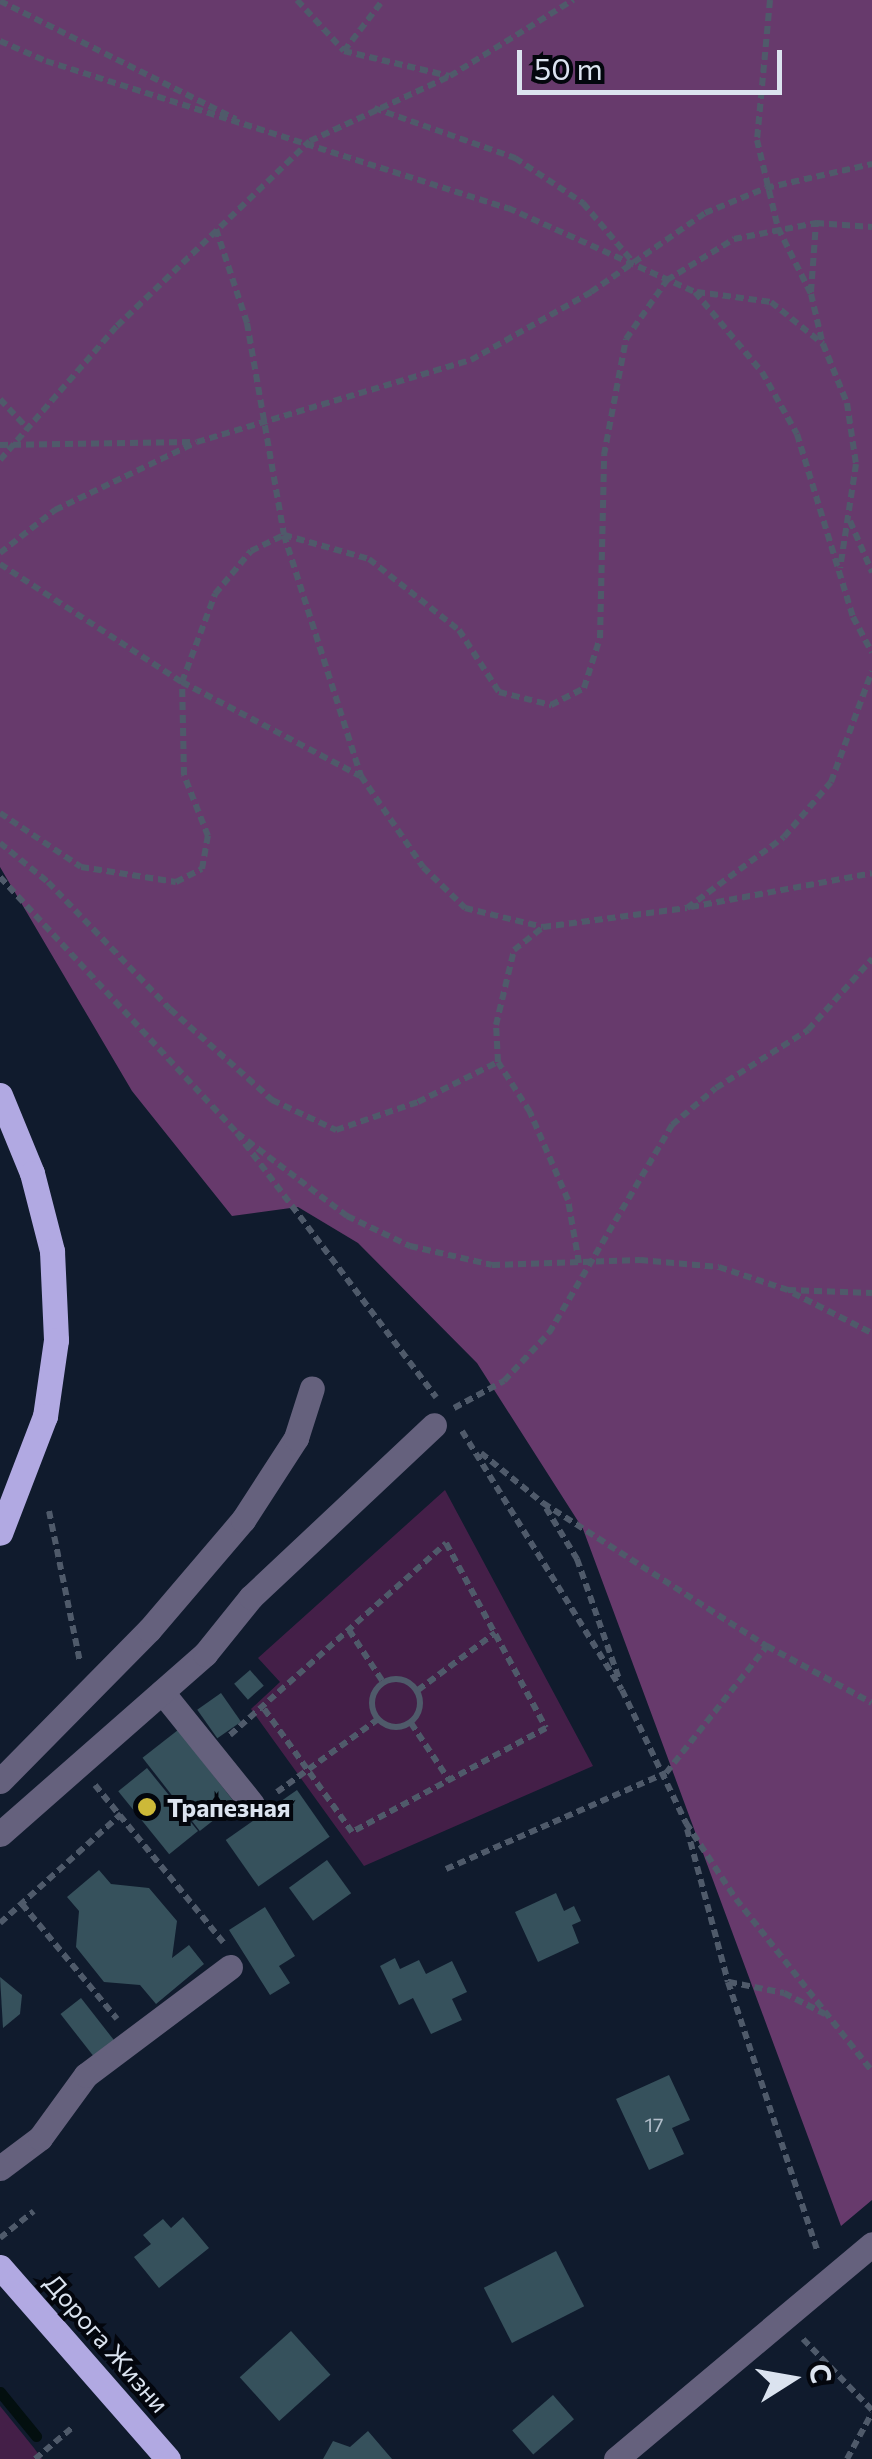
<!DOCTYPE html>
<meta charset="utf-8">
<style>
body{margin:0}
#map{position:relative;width:872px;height:2459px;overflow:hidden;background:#101b2d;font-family:Commissioner,sans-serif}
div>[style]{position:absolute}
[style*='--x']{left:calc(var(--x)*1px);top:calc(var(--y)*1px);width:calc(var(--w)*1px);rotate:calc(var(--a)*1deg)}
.green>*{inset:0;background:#441f48}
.forest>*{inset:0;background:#673a6c}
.stream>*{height:11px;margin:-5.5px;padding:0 5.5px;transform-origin:5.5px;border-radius:5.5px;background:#030f0f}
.building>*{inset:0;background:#36515c;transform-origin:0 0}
.path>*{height:6px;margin-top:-3px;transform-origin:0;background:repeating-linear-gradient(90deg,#4f5a6a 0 8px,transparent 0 13px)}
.path>.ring{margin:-3px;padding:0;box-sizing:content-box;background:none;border:6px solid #4f5a6a;border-radius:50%}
.minor>*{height:25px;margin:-12.5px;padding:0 12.5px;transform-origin:12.5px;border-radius:12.5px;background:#65617d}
.major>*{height:25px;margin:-12.5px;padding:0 12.5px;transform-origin:12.5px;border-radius:12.5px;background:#b1a9e2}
.dots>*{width:28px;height:28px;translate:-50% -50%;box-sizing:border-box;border:5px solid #03060d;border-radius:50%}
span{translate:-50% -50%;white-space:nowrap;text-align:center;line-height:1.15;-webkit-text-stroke:8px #03060d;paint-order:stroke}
.number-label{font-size:20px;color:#b2beca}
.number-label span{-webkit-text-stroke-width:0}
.poi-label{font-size:25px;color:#dbe3ef;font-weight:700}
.left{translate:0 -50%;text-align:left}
.street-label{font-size:25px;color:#dbe3ef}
.north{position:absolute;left:742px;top:2329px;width:100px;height:100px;-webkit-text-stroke:8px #03060d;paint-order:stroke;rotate:79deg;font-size:28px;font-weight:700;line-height:40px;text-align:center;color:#dbe3ef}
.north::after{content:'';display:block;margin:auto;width:35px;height:45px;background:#dbe3ef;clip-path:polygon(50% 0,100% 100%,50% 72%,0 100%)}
.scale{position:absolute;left:517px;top:50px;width:265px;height:45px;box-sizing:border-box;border:5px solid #dbe3ef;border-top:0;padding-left:12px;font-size:30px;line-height:35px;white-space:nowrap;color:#dbe3ef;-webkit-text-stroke:8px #03060d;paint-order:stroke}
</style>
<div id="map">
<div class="green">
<i style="clip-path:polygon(445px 1490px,593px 1766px,364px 1866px,251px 1709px,280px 1682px,258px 1658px)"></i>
<i style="clip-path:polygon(0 2406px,34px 2448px,42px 2459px,0 2459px)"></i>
</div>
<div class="forest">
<i style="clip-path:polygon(0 0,872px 0,872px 2200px,841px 2226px,583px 1529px,477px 1363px,358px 1243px,298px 1207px,232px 1216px,132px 1091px,0 867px)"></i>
</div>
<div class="stream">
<i style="--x:0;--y:2392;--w:57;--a:50.7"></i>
</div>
<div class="building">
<i style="left:250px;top:1670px;width:21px;height:21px;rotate:49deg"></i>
<i style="left:221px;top:1693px;width:35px;height:29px;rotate:55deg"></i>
<i style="left:178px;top:1730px;width:93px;height:45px;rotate:52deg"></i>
<i style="left:147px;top:1768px;width:81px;height:37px;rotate:51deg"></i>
<i style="left:297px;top:1790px;width:57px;height:87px;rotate:55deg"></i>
<i style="left:327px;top:1860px;width:41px;height:47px;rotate:54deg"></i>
<i style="clip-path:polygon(99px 1870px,111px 1884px,149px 1888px,177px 1921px,172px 1958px,189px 1945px,204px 1964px,156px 2004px,140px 1985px,104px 1982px,76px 1947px,79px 1911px,67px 1897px)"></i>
<i style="clip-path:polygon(556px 1893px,564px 1911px,574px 1906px,581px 1921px,572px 1925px,579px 1943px,538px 1962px,515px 1912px)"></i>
<i style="clip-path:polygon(265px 1907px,295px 1956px,279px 1966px,290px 1983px,270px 1995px,229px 1930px)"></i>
<i style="clip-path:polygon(395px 1958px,400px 1969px,419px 1960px,426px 1974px,452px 1961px,467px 1992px,452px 1999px,462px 2020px,431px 2034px,413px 1998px,399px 2005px,380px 1966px)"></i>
<i style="clip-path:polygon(0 1977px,22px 1995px,20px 2014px,3px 2028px)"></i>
<i style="left:81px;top:1998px;width:55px;height:26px;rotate:52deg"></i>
<i style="clip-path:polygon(669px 2075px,690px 2120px,672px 2128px,684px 2154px,649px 2170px,616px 2099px)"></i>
<i style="clip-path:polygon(183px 2217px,209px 2248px,159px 2288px,134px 2257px,151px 2244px,143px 2235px,163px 2219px,171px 2228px)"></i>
<i style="left:556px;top:2251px;width:62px;height:81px;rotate:63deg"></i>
<i style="left:291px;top:2331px;width:59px;height:69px;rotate:48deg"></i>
<i style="left:553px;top:2395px;width:32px;height:54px;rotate:49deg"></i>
<i style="clip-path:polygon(368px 2431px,392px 2459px,323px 2459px,333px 2441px,350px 2447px)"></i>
</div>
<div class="path">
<i style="--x:297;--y:0;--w:69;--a:47.3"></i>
<i style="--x:344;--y:51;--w:108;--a:13.4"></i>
<i style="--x:770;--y:0;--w:141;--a:95.3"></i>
<i style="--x:757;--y:140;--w:90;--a:76.6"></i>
<i style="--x:778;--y:228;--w:74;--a:63.4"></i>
<i style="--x:811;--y:294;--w:48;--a:76.8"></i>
<i style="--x:0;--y:1;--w:264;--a:26.6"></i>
<i style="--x:0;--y:41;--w:50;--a:23.5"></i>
<i style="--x:46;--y:61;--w:485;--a:17.7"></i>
<i style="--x:508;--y:208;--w:205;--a:24.2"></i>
<i style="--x:695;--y:292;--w:104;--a:50.1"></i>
<i style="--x:762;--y:372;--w:71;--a:60.6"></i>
<i style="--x:797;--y:434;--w:191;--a:73"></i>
<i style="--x:853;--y:617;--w:40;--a:62"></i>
<i style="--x:344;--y:51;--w:64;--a:-52.6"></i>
<i style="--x:374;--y:108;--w:150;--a:19.5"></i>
<i style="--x:515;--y:158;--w:82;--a:33.5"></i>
<i style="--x:583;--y:203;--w:76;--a:49.8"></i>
<i style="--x:216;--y:229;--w:99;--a:71.7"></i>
<i style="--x:247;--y:323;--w:215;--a:80.1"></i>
<i style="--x:284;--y:535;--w:253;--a:72.3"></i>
<i style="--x:361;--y:776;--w:110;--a:55.7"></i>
<i style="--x:423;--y:867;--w:59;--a:44.3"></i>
<i style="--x:465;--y:908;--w:80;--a:13.7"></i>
<i style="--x:697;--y:292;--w:75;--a:7.7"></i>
<i style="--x:771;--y:302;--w:67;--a:38.9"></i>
<i style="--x:823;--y:344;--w:64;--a:67.9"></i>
<i style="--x:847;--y:403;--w:62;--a:81.6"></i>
<i style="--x:856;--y:464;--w:105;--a:98.7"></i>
<i style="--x:811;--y:292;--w:69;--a:-85.9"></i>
<i style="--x:0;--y:399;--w:41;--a:47"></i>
<i style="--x:0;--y:445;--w:191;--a:-0.9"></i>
<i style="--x:0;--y:460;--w:178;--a:-48.9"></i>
<i style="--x:117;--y:326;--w:267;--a:-43.8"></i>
<i style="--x:310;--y:141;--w:154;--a:-24.9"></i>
<i style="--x:450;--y:76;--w:145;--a:-31.7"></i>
<i style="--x:850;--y:521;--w:56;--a:66.7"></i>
<i style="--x:0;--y:553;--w:70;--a:-38"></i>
<i style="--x:55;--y:510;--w:157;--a:-25.6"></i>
<i style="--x:197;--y:442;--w:286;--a:-16.7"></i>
<i style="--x:471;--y:360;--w:138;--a:-29.5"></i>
<i style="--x:591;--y:292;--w:139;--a:-34.7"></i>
<i style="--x:705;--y:213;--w:66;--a:-22.3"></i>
<i style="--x:766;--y:188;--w:109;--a:-12.8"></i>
<i style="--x:0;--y:564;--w:217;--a:33"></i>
<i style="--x:182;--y:682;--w:201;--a:27.8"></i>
<i style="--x:0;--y:813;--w:97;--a:33.7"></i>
<i style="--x:81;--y:867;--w:96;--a:9"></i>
<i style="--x:176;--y:882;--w:29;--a:-27"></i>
<i style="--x:202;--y:869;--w:34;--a:-80"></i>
<i style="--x:208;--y:836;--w:66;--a:-111.5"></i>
<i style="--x:184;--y:775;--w:93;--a:-91.2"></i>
<i style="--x:182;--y:682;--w:94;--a:-69.4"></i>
<i style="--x:215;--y:594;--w:56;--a:-50.1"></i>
<i style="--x:251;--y:551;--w:37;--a:-26"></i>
<i style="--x:284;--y:535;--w:88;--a:15.8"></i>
<i style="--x:369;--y:559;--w:115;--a:38.3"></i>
<i style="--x:459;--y:630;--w:74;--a:57.2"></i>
<i style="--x:499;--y:692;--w:54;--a:14"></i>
<i style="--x:551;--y:705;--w:37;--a:-27"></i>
<i style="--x:584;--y:688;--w:52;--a:-72.3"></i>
<i style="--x:600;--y:638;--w:183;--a:-88.7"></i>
<i style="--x:604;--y:455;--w:118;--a:-79.3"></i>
<i style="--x:626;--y:339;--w:72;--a:-55.2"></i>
<i style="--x:667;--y:280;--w:79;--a:-31.5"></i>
<i style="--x:734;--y:239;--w:84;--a:-11"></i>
<i style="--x:816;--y:223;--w:56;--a:4.1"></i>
<i style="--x:0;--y:843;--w:62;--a:39.1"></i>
<i style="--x:48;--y:882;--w:176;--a:46.2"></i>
<i style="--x:170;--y:1009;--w:137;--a:41.7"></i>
<i style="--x:272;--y:1100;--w:71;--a:25.1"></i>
<i style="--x:336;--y:1130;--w:87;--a:-18.9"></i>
<i style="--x:418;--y:1102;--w:89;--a:-26.6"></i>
<i style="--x:0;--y:877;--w:349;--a:47.2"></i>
<i style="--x:237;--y:1133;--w:138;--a:37"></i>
<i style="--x:347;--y:1216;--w:70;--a:25.5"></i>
<i style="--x:410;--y:1246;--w:84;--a:13"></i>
<i style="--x:492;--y:1265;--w:148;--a:-1.9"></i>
<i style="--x:640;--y:1260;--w:79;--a:5.1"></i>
<i style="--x:719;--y:1267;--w:73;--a:18.4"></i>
<i style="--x:788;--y:1290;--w:84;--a:2"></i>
<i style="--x:691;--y:907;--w:184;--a:-10.6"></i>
<i style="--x:237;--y:1133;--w:331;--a:53"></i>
<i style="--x:579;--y:1263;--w:64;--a:-99.9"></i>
<i style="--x:568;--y:1200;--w:96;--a:-113.4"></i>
<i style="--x:530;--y:1112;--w:59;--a:-122.6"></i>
<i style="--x:498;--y:1062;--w:37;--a:-93"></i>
<i style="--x:496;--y:1025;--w:77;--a:-76.5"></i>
<i style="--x:514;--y:950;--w:37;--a:-38"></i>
<i style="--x:543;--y:927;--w:145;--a:-7.5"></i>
<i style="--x:687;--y:908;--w:120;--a:-36.2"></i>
<i style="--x:784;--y:837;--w:72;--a:-49.5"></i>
<i style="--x:831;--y:782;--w:118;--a:-69.7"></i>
<i style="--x:793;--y:1293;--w:89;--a:26.9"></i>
<i style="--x:454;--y:1408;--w:57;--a:-28.4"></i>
<i style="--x:504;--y:1381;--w:66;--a:-46.8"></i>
<i style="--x:549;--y:1333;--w:242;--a:-59.4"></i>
<i style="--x:672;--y:1125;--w:57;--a:-40.1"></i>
<i style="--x:716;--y:1088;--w:109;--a:-32.2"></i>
<i style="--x:808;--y:1030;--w:96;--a:-48"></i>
<i style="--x:462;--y:1431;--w:304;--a:58.3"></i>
<i style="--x:622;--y:1690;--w:148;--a:64.3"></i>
<i style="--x:686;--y:1823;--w:91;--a:56.7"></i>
<i style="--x:736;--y:1899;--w:219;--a:51.7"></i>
<i style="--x:481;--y:1453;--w:80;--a:38.9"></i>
<i style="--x:543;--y:1503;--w:266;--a:32.6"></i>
<i style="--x:767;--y:1646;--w:119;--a:28.5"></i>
<i style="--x:546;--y:1508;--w:60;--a:58.7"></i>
<i style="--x:577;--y:1559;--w:127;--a:70.7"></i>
<i style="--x:49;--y:1511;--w:154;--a:78.4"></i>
<i style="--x:349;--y:1630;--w:62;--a:56.8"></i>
<i class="ring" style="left:372px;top:1679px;width:42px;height:42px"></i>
<i style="--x:418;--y:1690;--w:96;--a:-36.5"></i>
<i style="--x:411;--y:1723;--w:69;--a:56.3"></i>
<i style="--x:230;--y:1735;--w:289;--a:-41.6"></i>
<i style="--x:446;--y:1543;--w:210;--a:61.6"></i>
<i style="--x:546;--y:1728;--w:220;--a:151.8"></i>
<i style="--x:352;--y:1832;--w:153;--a:-125.5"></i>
<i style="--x:95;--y:1785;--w:203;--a:50.8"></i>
<i style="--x:277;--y:1792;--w:123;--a:-35.8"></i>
<i style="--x:687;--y:1829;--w:158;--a:75"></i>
<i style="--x:728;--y:1982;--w:285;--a:71.6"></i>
<i style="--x:446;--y:1869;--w:240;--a:-23.6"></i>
<i style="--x:666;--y:1773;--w:162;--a:-51.5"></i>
<i style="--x:22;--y:1904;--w:149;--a:50.4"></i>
<i style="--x:0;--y:1923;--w:163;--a:-42"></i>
<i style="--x:729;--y:1982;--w:56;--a:11.3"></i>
<i style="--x:784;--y:1993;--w:46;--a:27.1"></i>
<i style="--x:0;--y:2238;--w:43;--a:-38.5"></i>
<i style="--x:803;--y:2339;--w:99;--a:45.8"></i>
<i style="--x:35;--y:2459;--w:50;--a:-40.1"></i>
<i style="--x:847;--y:2459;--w:52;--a:-61.5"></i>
</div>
<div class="minor">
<i style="--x:162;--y:1692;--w:144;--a:51.2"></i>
<i style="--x:0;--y:1781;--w:212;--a:-45.4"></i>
<i style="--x:149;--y:1630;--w:145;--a:-49.5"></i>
<i style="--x:243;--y:1520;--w:98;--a:-57.1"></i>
<i style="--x:296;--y:1438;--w:52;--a:-72.3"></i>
<i style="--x:0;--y:1834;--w:273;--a:-41.3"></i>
<i style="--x:205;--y:1654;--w:73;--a:-51.1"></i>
<i style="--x:251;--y:1597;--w:251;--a:-43.2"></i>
<i style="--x:0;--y:2168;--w:50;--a:-36.9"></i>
<i style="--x:40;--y:2138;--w:78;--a:-53.9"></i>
<i style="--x:86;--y:2075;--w:180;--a:-36.9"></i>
<i style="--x:616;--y:2459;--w:334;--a:-40"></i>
</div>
<div class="major">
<i style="--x:0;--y:1095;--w:84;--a:67.7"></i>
<i style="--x:32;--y:1173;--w:81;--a:75.6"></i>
<i style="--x:52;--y:1251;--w:89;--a:87.4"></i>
<i style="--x:56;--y:1340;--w:77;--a:98.2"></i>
<i style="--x:45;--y:1416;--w:125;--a:111"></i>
<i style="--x:0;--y:2267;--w:255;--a:48.8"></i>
</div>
<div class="dots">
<i style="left:147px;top:1807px;background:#cdb938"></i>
</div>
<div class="number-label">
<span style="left:654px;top:2124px">17</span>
</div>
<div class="poi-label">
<span class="left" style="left:167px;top:1807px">Трапезная</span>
</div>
<div class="street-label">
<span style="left:107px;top:2343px;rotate:49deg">Дорога Жизни</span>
</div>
<div class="north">С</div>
<div class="scale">50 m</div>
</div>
